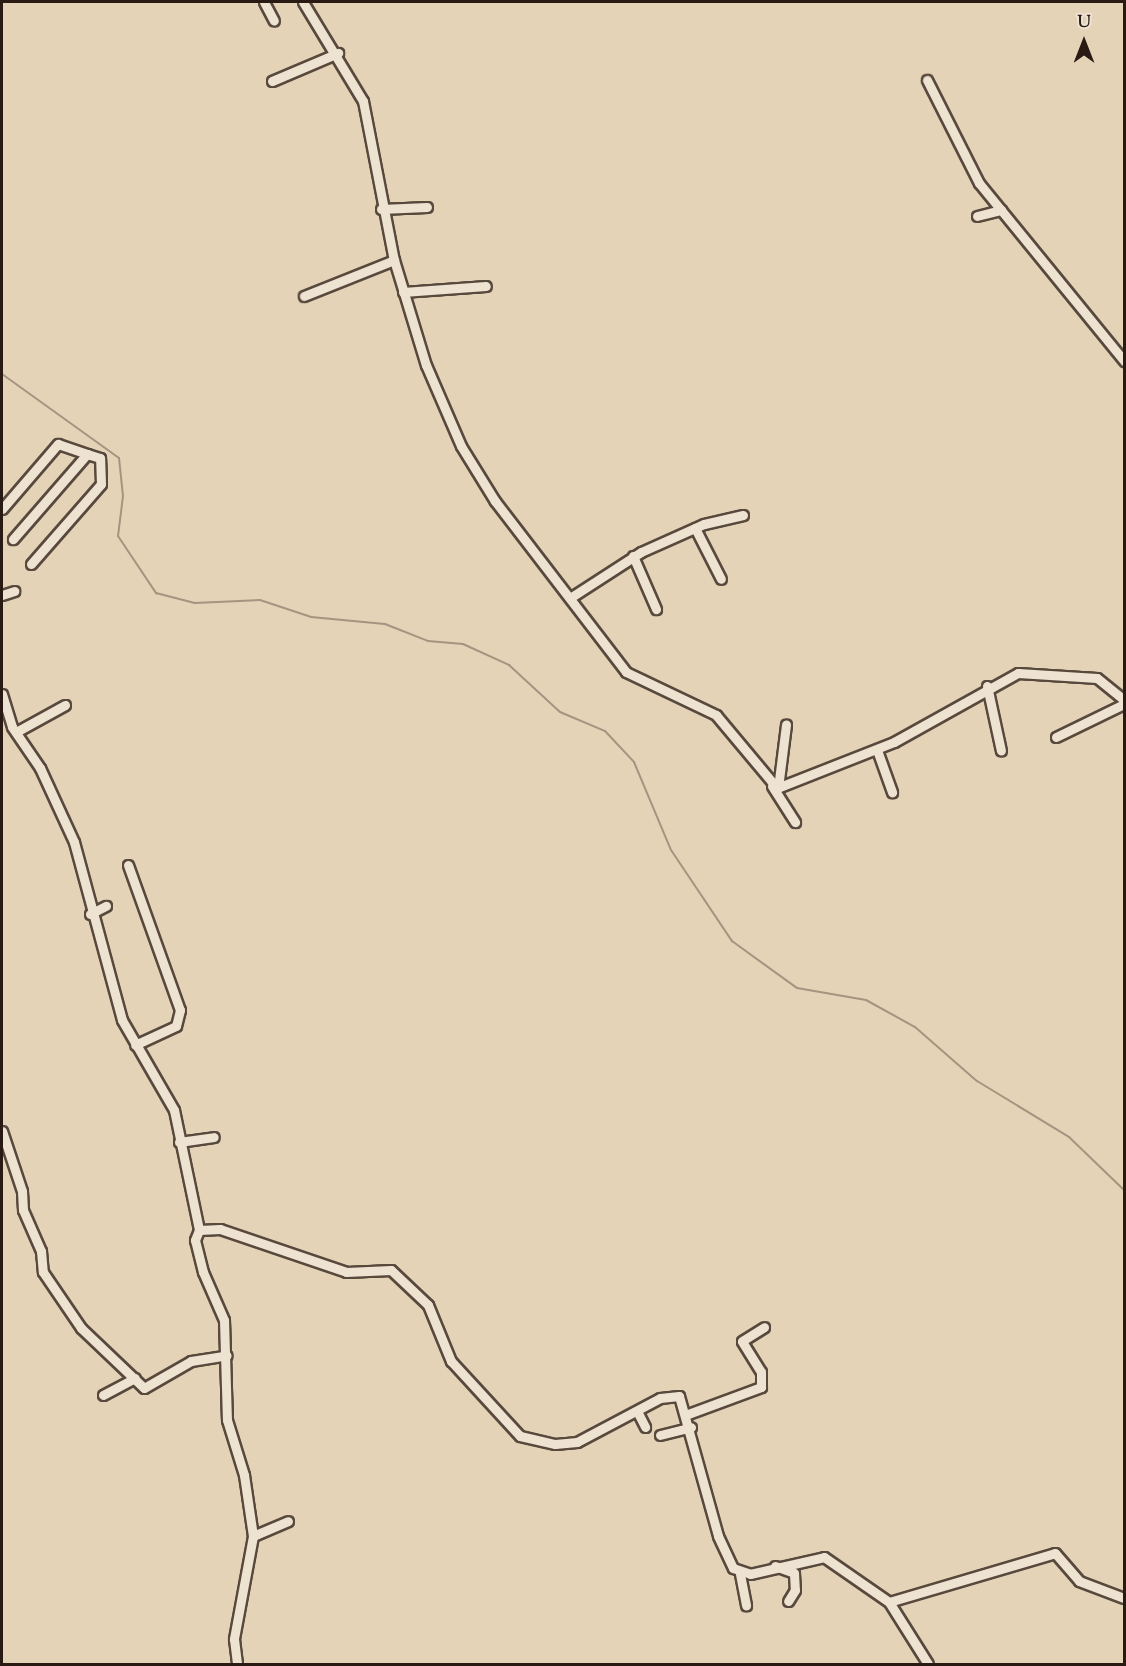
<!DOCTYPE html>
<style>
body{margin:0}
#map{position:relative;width:1126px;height:1666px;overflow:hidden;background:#e5d3b8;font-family:"Sorts Mill Goudy",serif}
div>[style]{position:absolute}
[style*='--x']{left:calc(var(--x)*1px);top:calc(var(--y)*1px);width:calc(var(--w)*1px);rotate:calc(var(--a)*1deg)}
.stream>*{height:2px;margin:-1px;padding:0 1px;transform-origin:1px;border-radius:1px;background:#a59480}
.roads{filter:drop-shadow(2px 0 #58493d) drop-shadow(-2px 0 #58493d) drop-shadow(0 2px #58493d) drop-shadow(0 -2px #58493d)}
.minor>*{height:9px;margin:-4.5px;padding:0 4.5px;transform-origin:4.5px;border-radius:4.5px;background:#eee2d1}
span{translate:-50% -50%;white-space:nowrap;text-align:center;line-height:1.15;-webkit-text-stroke:5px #eee2d1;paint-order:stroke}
.frame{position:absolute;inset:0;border:3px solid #291b14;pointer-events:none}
.north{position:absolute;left:1054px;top:12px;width:60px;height:60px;-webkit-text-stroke:4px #eee2d1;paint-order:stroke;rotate:0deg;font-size:16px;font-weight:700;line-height:24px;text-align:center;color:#291b14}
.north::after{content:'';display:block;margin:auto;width:21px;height:27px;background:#291b14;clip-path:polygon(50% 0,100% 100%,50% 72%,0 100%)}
</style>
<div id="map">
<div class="stream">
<i style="--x:2;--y:374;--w:144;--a:35.7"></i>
<i style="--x:119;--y:458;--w:38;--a:84"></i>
<i style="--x:123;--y:496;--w:40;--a:97.1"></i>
<i style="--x:118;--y:536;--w:69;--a:56.3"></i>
<i style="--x:156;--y:593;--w:40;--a:14.4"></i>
<i style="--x:195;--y:603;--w:65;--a:-2.6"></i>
<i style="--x:260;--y:600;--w:54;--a:18.4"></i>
<i style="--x:311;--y:617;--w:74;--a:5.4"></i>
<i style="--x:385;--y:624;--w:46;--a:21.6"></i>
<i style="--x:428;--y:641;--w:35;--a:5"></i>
<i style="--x:463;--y:644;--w:51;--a:24.5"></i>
<i style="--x:509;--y:665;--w:69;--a:42.7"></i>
<i style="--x:560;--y:712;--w:49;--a:22.9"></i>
<i style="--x:605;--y:731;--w:42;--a:46.9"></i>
<i style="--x:634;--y:762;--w:95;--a:67.2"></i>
<i style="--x:671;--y:850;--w:110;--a:56.2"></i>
<i style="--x:732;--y:941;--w:80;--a:35.9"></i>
<i style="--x:797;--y:988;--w:70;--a:9.9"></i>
<i style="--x:866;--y:1000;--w:56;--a:28.9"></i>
<i style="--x:915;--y:1027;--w:82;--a:41.1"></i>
<i style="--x:977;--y:1081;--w:108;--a:31.3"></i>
<i style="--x:1069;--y:1137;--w:76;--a:43.9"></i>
</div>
<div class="roads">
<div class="minor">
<i style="--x:264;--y:2;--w:21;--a:62"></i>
<i style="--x:303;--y:2;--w:116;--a:58.8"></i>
<i style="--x:363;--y:101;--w:162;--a:79"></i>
<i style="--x:394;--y:260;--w:110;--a:73.1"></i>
<i style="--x:426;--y:365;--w:88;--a:66.6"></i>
<i style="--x:461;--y:446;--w:65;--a:58.3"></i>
<i style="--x:495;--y:501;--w:215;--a:52.5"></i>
<i style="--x:626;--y:672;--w:100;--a:25.5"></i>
<i style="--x:716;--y:715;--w:95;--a:50.1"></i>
<i style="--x:777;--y:788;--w:126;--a:-21.5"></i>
<i style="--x:894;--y:742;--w:142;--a:-29.1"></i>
<i style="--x:1018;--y:673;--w:79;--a:3.6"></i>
<i style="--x:1097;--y:678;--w:35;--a:39"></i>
<i style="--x:927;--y:80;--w:115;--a:63.2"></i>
<i style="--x:979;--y:183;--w:230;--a:50.8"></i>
<i style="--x:272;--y:81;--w:72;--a:-23"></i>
<i style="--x:381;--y:209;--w:46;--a:-2.5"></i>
<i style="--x:977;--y:216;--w:25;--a:-14"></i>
<i style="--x:403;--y:292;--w:83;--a:-4.1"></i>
<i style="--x:304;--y:296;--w:97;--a:-21.8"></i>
<i style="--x:2;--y:509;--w:86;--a:-49.3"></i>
<i style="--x:58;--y:444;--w:31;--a:19"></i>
<i style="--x:87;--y:454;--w:113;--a:131"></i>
<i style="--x:695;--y:528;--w:57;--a:63"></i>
<i style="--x:633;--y:556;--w:58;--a:66.5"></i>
<i style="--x:31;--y:564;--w:106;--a:-48.8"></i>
<i style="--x:101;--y:484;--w:26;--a:-92"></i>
<i style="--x:100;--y:458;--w:14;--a:-163"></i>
<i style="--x:2;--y:595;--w:13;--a:-18"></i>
<i style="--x:573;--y:596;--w:81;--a:-32.9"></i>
<i style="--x:641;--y:552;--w:69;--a:-24"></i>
<i style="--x:704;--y:524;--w:40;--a:-13"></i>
<i style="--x:987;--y:686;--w:66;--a:77.8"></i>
<i style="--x:2;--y:694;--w:34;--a:73"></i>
<i style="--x:12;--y:727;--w:50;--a:55.7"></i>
<i style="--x:40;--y:768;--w:81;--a:65.3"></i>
<i style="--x:74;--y:842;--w:184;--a:74.9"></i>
<i style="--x:122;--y:1020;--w:104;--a:60"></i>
<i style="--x:174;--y:1110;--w:123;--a:78.2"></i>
<i style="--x:199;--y:1230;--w:21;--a:-3"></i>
<i style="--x:220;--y:1229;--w:133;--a:18.8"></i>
<i style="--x:346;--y:1272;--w:45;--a:-2.5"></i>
<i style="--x:391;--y:1270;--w:51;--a:43.4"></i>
<i style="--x:428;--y:1305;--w:61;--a:67.7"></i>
<i style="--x:451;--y:1361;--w:102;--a:47.4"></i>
<i style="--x:520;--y:1436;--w:36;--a:13"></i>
<i style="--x:555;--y:1444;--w:22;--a:-5"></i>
<i style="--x:577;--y:1442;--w:94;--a:-27.9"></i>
<i style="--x:660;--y:1398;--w:19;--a:-6"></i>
<i style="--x:679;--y:1396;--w:145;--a:74.4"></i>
<i style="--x:718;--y:1536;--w:35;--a:65"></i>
<i style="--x:733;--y:1568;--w:18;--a:19"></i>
<i style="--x:750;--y:1574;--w:76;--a:-12.9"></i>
<i style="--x:824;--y:1557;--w:79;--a:34.7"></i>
<i style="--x:889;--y:1602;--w:73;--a:57.8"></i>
<i style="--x:16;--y:732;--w:56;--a:-28.9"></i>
<i style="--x:1056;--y:737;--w:76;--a:-25.9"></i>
<i style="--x:877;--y:750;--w:45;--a:70.3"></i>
<i style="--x:772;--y:786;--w:43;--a:57.4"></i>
<i style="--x:778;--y:788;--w:64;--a:-82.8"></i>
<i style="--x:128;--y:865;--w:154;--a:70.3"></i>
<i style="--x:180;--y:1010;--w:16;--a:104"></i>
<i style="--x:176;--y:1026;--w:45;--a:155.1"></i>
<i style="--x:90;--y:914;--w:18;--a:-27"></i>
<i style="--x:2;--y:1131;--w:63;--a:71.6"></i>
<i style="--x:22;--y:1191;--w:19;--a:87"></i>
<i style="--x:23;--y:1210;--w:45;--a:66.3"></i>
<i style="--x:41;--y:1251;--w:21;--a:85"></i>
<i style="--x:43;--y:1272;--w:68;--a:55.8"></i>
<i style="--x:81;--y:1328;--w:87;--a:43.6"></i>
<i style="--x:144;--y:1388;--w:54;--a:-29.9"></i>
<i style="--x:191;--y:1361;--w:36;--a:-9"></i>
<i style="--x:179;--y:1142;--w:35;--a:-8"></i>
<i style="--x:199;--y:1230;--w:11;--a:112"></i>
<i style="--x:195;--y:1240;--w:33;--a:76"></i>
<i style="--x:203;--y:1272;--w:52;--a:66.4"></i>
<i style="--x:224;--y:1320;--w:100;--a:88.3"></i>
<i style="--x:227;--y:1420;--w:58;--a:72.8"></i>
<i style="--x:244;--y:1475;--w:62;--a:81.6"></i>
<i style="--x:253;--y:1536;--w:105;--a:100.5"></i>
<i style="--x:234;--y:1639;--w:25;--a:83"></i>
<i style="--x:103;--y:1395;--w:36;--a:-28"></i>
<i style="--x:637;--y:1411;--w:18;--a:63"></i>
<i style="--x:688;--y:1414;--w:78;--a:-20.3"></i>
<i style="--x:761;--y:1387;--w:15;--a:-90"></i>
<i style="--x:761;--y:1372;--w:36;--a:-122"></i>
<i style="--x:742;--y:1341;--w:26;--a:-32"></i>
<i style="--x:660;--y:1435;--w:32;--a:-14"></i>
<i style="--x:253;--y:1536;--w:38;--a:-23"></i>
<i style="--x:775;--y:1566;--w:20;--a:20"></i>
<i style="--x:794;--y:1573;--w:17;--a:87"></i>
<i style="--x:795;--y:1590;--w:13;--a:122"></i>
<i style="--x:740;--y:1574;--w:32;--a:79"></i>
<i style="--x:889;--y:1602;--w:173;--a:-16.4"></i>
<i style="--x:1055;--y:1553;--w:37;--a:49"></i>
<i style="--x:1079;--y:1581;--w:48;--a:20.7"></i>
</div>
</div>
<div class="frame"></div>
<div class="north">U</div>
</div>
